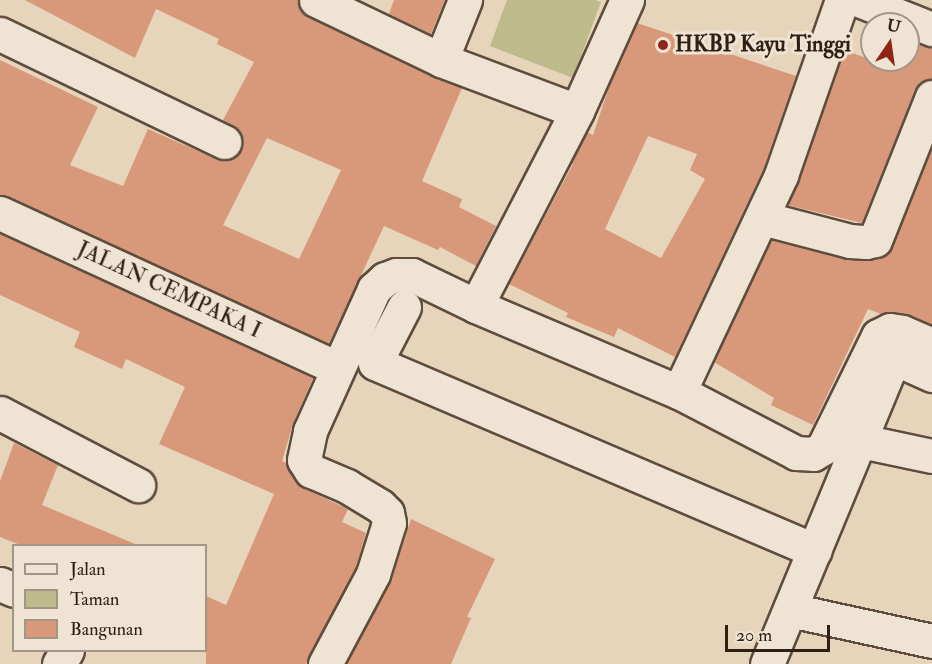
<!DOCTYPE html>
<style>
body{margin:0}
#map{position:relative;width:932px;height:664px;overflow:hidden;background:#e7d5bb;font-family:"IM FELL Double Pica",serif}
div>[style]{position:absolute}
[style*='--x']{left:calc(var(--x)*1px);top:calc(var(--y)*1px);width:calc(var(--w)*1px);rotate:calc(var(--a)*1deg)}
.green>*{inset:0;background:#bdbb8b}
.building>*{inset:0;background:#d7997a}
.roads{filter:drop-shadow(2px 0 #5e4d3e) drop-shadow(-2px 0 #5e4d3e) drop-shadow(0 2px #5e4d3e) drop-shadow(0 -2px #5e4d3e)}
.minor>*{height:33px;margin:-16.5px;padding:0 16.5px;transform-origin:16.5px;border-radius:16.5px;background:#efe4d3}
.dots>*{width:16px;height:16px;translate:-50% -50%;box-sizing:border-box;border:3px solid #efe4d3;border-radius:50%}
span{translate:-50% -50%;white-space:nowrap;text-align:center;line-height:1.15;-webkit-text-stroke:6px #efe4d3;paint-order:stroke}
.poi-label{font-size:22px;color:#302014;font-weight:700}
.left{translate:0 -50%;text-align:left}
.street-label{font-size:22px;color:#302014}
.legend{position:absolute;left:12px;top:544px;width:195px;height:108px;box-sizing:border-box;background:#efe4d3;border:2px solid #a39687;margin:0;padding:8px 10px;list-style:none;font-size:18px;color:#302014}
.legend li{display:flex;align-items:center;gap:12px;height:30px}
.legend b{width:30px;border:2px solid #a39687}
.north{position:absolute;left:860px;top:12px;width:60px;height:60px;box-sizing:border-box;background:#efe4d3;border:2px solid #a39687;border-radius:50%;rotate:13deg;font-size:16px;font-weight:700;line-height:24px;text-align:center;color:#302014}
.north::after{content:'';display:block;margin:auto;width:21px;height:27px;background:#8f2418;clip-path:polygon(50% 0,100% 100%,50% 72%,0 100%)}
.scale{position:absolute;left:725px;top:625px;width:105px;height:27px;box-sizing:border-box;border:3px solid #302014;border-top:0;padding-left:8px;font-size:18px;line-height:21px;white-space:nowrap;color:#302014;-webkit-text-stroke:4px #efe4d3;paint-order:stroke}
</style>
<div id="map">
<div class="green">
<i style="clip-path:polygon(507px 0,595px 0,601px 2px,573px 78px,490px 46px)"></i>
</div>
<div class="building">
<i style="clip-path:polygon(evenodd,25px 0,297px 0,300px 10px,308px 17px,433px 77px,462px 88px,422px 181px,462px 199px,459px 207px,496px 226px,476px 266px,440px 247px,438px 250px,384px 226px,329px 344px,0 195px,0 60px,98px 107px,70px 165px,123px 186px,148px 129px,216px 159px,226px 161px,235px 157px,241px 150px,243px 140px,239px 131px,223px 120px,254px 62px,217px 44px,219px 39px,156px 9px,135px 58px,25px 0,267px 138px,341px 170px,299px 259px,223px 225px,267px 138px)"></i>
<i style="clip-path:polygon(394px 0,445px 0,431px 34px,389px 14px)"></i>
<i style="clip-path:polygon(evenodd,637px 23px,796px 76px,764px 168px,675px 357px,618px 328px,614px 337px,566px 317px,568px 313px,509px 284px,573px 164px,571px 163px,587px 132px,593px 135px,611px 81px,637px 23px,648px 136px,697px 154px,690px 170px,705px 179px,661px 258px,605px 229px,648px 136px)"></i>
<i style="clip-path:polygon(909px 41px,932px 49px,932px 79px,921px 82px,915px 90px,862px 223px,787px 205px,799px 181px,844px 50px,897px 69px,901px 60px,908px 60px)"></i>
<i style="clip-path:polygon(932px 148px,932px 325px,905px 314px,892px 312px,881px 314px,868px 309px,813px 425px,771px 405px,774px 398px,714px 362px,771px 240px,849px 260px,870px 260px,887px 255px,892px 247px)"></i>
<i style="clip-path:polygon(0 234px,313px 378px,293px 424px,282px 461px,287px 463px,295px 481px,303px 488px,348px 509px,342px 522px,366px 533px,356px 567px,306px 664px,206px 664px,206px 596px,226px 605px,274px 494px,159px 444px,185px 387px,126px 359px,122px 369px,74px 347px,80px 332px,0 295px)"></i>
<i style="clip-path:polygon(14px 443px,58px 465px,42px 505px,140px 546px,23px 546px,0 537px,0 481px)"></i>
<i style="clip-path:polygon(411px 519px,495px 559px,467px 617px,471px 618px,451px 664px,346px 664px,390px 583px)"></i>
</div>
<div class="roads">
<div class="minor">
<i style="--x:316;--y:0;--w:139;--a:25.6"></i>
<i style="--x:441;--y:60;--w:145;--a:20.6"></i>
<i style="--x:859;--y:0;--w:79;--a:21.7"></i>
<i style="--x:0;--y:34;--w:249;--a:25.7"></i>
<i style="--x:441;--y:60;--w:65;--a:-68.2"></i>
<i style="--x:0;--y:213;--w:371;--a:24.7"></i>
<i style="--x:762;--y:218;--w:91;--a:14.6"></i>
<i style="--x:850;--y:241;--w:16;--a:4"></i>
<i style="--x:866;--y:242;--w:9;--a:-13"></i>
<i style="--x:875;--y:240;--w:154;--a:-68.3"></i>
<i style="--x:476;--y:306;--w:220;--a:-62.6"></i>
<i style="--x:577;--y:111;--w:122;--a:-65.8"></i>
<i style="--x:404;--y:307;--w:63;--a:117.4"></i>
<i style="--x:375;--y:363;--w:478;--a:23.1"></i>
<i style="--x:679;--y:392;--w:132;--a:27.5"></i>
<i style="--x:796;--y:453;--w:17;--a:3"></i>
<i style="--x:813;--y:454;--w:12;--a:-31"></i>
<i style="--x:823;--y:448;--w:125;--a:-63.8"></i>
<i style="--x:878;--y:336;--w:13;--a:-27"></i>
<i style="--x:890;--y:330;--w:12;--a:9"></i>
<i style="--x:902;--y:332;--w:33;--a:23"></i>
<i style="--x:0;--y:413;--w:156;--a:27.6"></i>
<i style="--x:861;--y:441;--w:73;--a:11.9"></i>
<i style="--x:0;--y:584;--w:15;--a:23"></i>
<i style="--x:790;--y:610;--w:145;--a:12.3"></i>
<i style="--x:59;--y:664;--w:16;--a:-60"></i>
<i style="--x:325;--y:664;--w:102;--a:-61.9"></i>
<i style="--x:373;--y:574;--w:53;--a:-72.6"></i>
<i style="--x:389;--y:523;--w:10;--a:-101"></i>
<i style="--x:387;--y:513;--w:10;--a:-135"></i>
<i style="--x:380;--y:506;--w:39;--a:-149"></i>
<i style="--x:347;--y:486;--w:39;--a:-157"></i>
<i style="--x:311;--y:471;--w:13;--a:-122"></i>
<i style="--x:304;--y:460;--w:30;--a:-78"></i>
<i style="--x:310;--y:431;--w:156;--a:-65.7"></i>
<i style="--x:374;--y:289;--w:15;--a:-42"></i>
<i style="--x:385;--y:279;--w:12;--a:-20"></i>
<i style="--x:396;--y:275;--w:16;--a:0"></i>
<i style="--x:412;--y:275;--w:71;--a:25.8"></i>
<i style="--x:476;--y:306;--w:220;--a:23"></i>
<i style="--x:679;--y:392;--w:240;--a:-64.8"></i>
<i style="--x:781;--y:175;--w:185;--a:-70.8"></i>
<i style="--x:767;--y:664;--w:331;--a:-67.5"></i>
<i style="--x:894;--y:358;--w:42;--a:24.1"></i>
</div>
</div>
<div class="dots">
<i style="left:663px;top:45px;background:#8f2418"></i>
</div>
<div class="poi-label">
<span class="left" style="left:675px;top:45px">HKBP Kayu Tinggi</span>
</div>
<div class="street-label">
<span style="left:169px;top:290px;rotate:25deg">JALAN CEMPAKA I</span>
</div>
<ul class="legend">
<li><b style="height:8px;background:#efe4d3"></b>Jalan</li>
<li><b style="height:16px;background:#bdbb8b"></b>Taman</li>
<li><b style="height:16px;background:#d7997a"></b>Bangunan</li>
</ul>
<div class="north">U</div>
<div class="scale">20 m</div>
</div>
